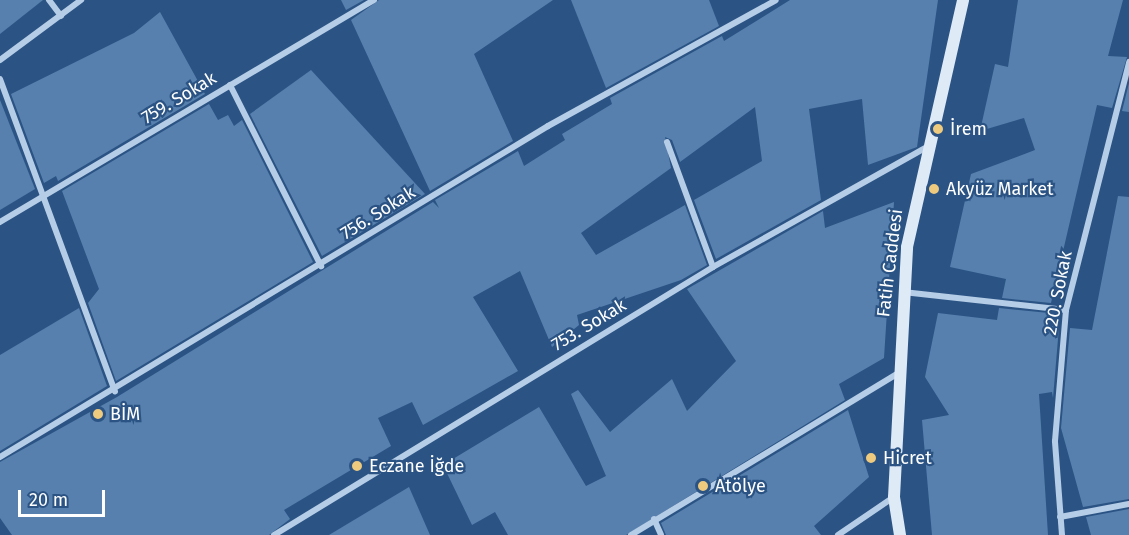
<!DOCTYPE html>
<meta charset="utf-8">
<style>
body{margin:0}
#map{position:relative;width:1129px;height:535px;overflow:hidden;background:#2b5485;font-family:"Fira Sans",sans-serif}
div>[style]{position:absolute}
[style*='--x']{left:calc(var(--x)*1px);top:calc(var(--y)*1px);width:calc(var(--w)*1px);rotate:calc(var(--a)*1deg)}
.building>*{inset:0;background:#5780ae}
.minor>*{height:6px;margin:-3px;padding:0 3px;transform-origin:3px;border-radius:3px;background:#b6cde7}
.secondary>*{height:12px;margin:-6px;padding:0 6px;transform-origin:6px;border-radius:6px;background:#dfeaf7}
.dots>*{width:16px;height:16px;translate:-50% -50%;box-sizing:border-box;border:3px solid #2b5485;border-radius:50%}
span{translate:-50% -50%;white-space:nowrap;text-align:center;line-height:1.15;-webkit-text-stroke:4.5px #2b5485;paint-order:stroke}
.street-label{font-size:18px;color:#fff}
.poi-label{font-size:18px;color:#fff}
.left{translate:0 -50%;text-align:left}
.scale{position:absolute;left:18px;top:490px;width:87px;height:27px;box-sizing:border-box;border:3px solid #fff;border-top:0;padding-left:8px;font-size:18px;line-height:21px;white-space:nowrap;color:#fff;-webkit-text-stroke:4px #2b5485;paint-order:stroke}
</style>
<div id="map">
<div class="building">
<i style="clip-path:polygon(0 0,43px 0,0 34px)"></i>
<i style="clip-path:polygon(341px 0,364px 0,346px 10px)"></i>
<i style="clip-path:polygon(379px 0,553px 0,474px 54px,513px 141px,430px 191px,351px 20px)"></i>
<i style="clip-path:polygon(571px 0,709px 0,719px 26px,606px 88px)"></i>
<i style="clip-path:polygon(790px 0,938px 0,917px 147px,868px 165px,862px 99px,809px 109px,821px 200px,716px 259px,694px 200px,762px 161px,755px 107px,680px 162px,672px 140px,665px 137px,671px 168px,581px 233px,596px 255px,685px 205px,707px 265px,681px 280px,577px 315px,579px 325px,552px 347px,520px 271px,473px 297px,518px 371px,423px 425px,412px 402px,378px 418px,391px 446px,284px 510px,290px 519px,269px 535px,12px 535px,0 518px,0 462px,117px 397px,433px 202px,439px 208px,435px 200px,518px 151px,524px 166px,565px 140px,562px 134px,612px 104px,610px 98px,722px 36px,724px 41px)"></i>
<i style="clip-path:polygon(1018px 0,1123px 0,1108px 56px,1127px 57px,1112px 108px,1097px 105px,1051px 303px,1002px 298px,1006px 279px,950px 267px,971px 174px,1035px 150px,1024px 118px,980px 131px,995px 64px,1008px 67px)"></i>
<i style="clip-path:polygon(160px 12px,205px 94px,58px 181px,56px 176px,44px 183px,11px 94px,134px 33px)"></i>
<i style="clip-path:polygon(311px 70px,425px 194px,322px 256px,250px 114px)"></i>
<i style="clip-path:polygon(1129px 83px,1129px 112px,1122px 111px)"></i>
<i style="clip-path:polygon(0 100px,35px 189px,0 210px)"></i>
<i style="clip-path:polygon(209px 104px,218px 120px,228px 115px,234px 126px,242px 120px,313px 262px,116px 381px,88px 303px,99px 289px,62px 191px)"></i>
<i style="clip-path:polygon(1118px 196px,1129px 197px,1129px 499px,1083px 507px,1061px 428px,1070px 328px,1092px 330px)"></i>
<i style="clip-path:polygon(894px 202px,884px 358px,839px 384px,845px 400px,626px 535px,508px 535px,495px 512px,472px 525px,443px 465px,539px 407px,586px 486px,606px 476px,571px 394px,578px 390px,610px 432px,672px 379px,687px 411px,736px 361px,687px 289px,823px 211px,825px 228px)"></i>
<i style="clip-path:polygon(79px 308px,107px 386px,0 451px,0 355px)"></i>
<i style="clip-path:polygon(999px 308px,1049px 313px,1046px 325px,1059px 327px,1053px 398px,1052px 392px,1039px 394px,1048px 535px,932px 535px,922px 420px,949px 415px,925px 377px,938px 313px,997px 320px)"></i>
<i style="clip-path:polygon(848px 410px,869px 477px,814px 526px,821px 535px,666px 535px,661px 523px)"></i>
<i style="clip-path:polygon(409px 487px,430px 535px,329px 535px)"></i>
<i style="clip-path:polygon(1129px 509px,1129px 535px,1091px 535px,1086px 517px)"></i>
</div>
<div class="minor">
<i style="--x:49;--y:0;--w:20;--a:53"></i>
<i style="--x:0;--y:60;--w:101;--a:-36.5"></i>
<i style="--x:0;--y:79;--w:333;--a:69.8"></i>
<i style="--x:230;--y:85;--w:203;--a:63.3"></i>
<i style="--x:667;--y:142;--w:133;--a:69.8"></i>
<i style="--x:0;--y:222;--w:435;--a:-30.7"></i>
<i style="--x:903;--y:292;--w:164;--a:6.3"></i>
<i style="--x:0;--y:457;--w:640;--a:-31.13"></i>
<i style="--x:548;--y:126;--w:260;--a:-28.9"></i>
<i style="--x:1060;--y:517;--w:70;--a:-10.7"></i>
<i style="--x:654;--y:519;--w:17;--a:66"></i>
<i style="--x:274;--y:535;--w:514;--a:-31.4"></i>
<i style="--x:713;--y:267;--w:243;--a:-29.3"></i>
<i style="--x:631;--y:535;--w:313;--a:-31.2"></i>
<i style="--x:838;--y:535;--w:68;--a:-34.2"></i>
<i style="--x:1062;--y:535;--w:94;--a:-94.3"></i>
<i style="--x:1055;--y:441;--w:131;--a:-85.2"></i>
<i style="--x:1066;--y:310;--w:256;--a:-75.7"></i>
</div>
<div class="secondary">
<i style="--x:900;--y:535;--w:38;--a:-99"></i>
<i style="--x:894;--y:497;--w:250;--a:-87"></i>
<i style="--x:907;--y:247;--w:253;--a:-77.2"></i>
</div>
<div class="dots">
<i style="left:938px;top:129px;background:#edca7e"></i>
<i style="left:934px;top:189px;background:#edca7e"></i>
<i style="left:98px;top:414px;background:#edca7e"></i>
<i style="left:871px;top:458px;background:#edca7e"></i>
<i style="left:357px;top:466px;background:#edca7e"></i>
<i style="left:703px;top:486px;background:#edca7e"></i>
</div>
<div class="street-label">
<span style="left:179px;top:98px;rotate:-31deg">759. Sokak</span>
<span style="left:378px;top:213px;rotate:-32deg">756. Sokak</span>
<span style="left:890px;top:263px;rotate:-83deg">Fatih Caddesi</span>
<span style="left:1058px;top:293px;rotate:-79deg">220. Sokak</span>
<span style="left:589px;top:325px;rotate:-31deg">753. Sokak</span>
</div>
<div class="poi-label">
<span class="left" style="left:950px;top:129px">İrem</span>
<span class="left" style="left:946px;top:189px">Akyüz Market</span>
<span class="left" style="left:110px;top:414px">BİM</span>
<span class="left" style="left:883px;top:458px">Hicret</span>
<span class="left" style="left:369px;top:466px">Eczane İğde</span>
<span class="left" style="left:715px;top:486px">Atölye</span>
</div>
<div class="scale">20 m</div>
</div>
